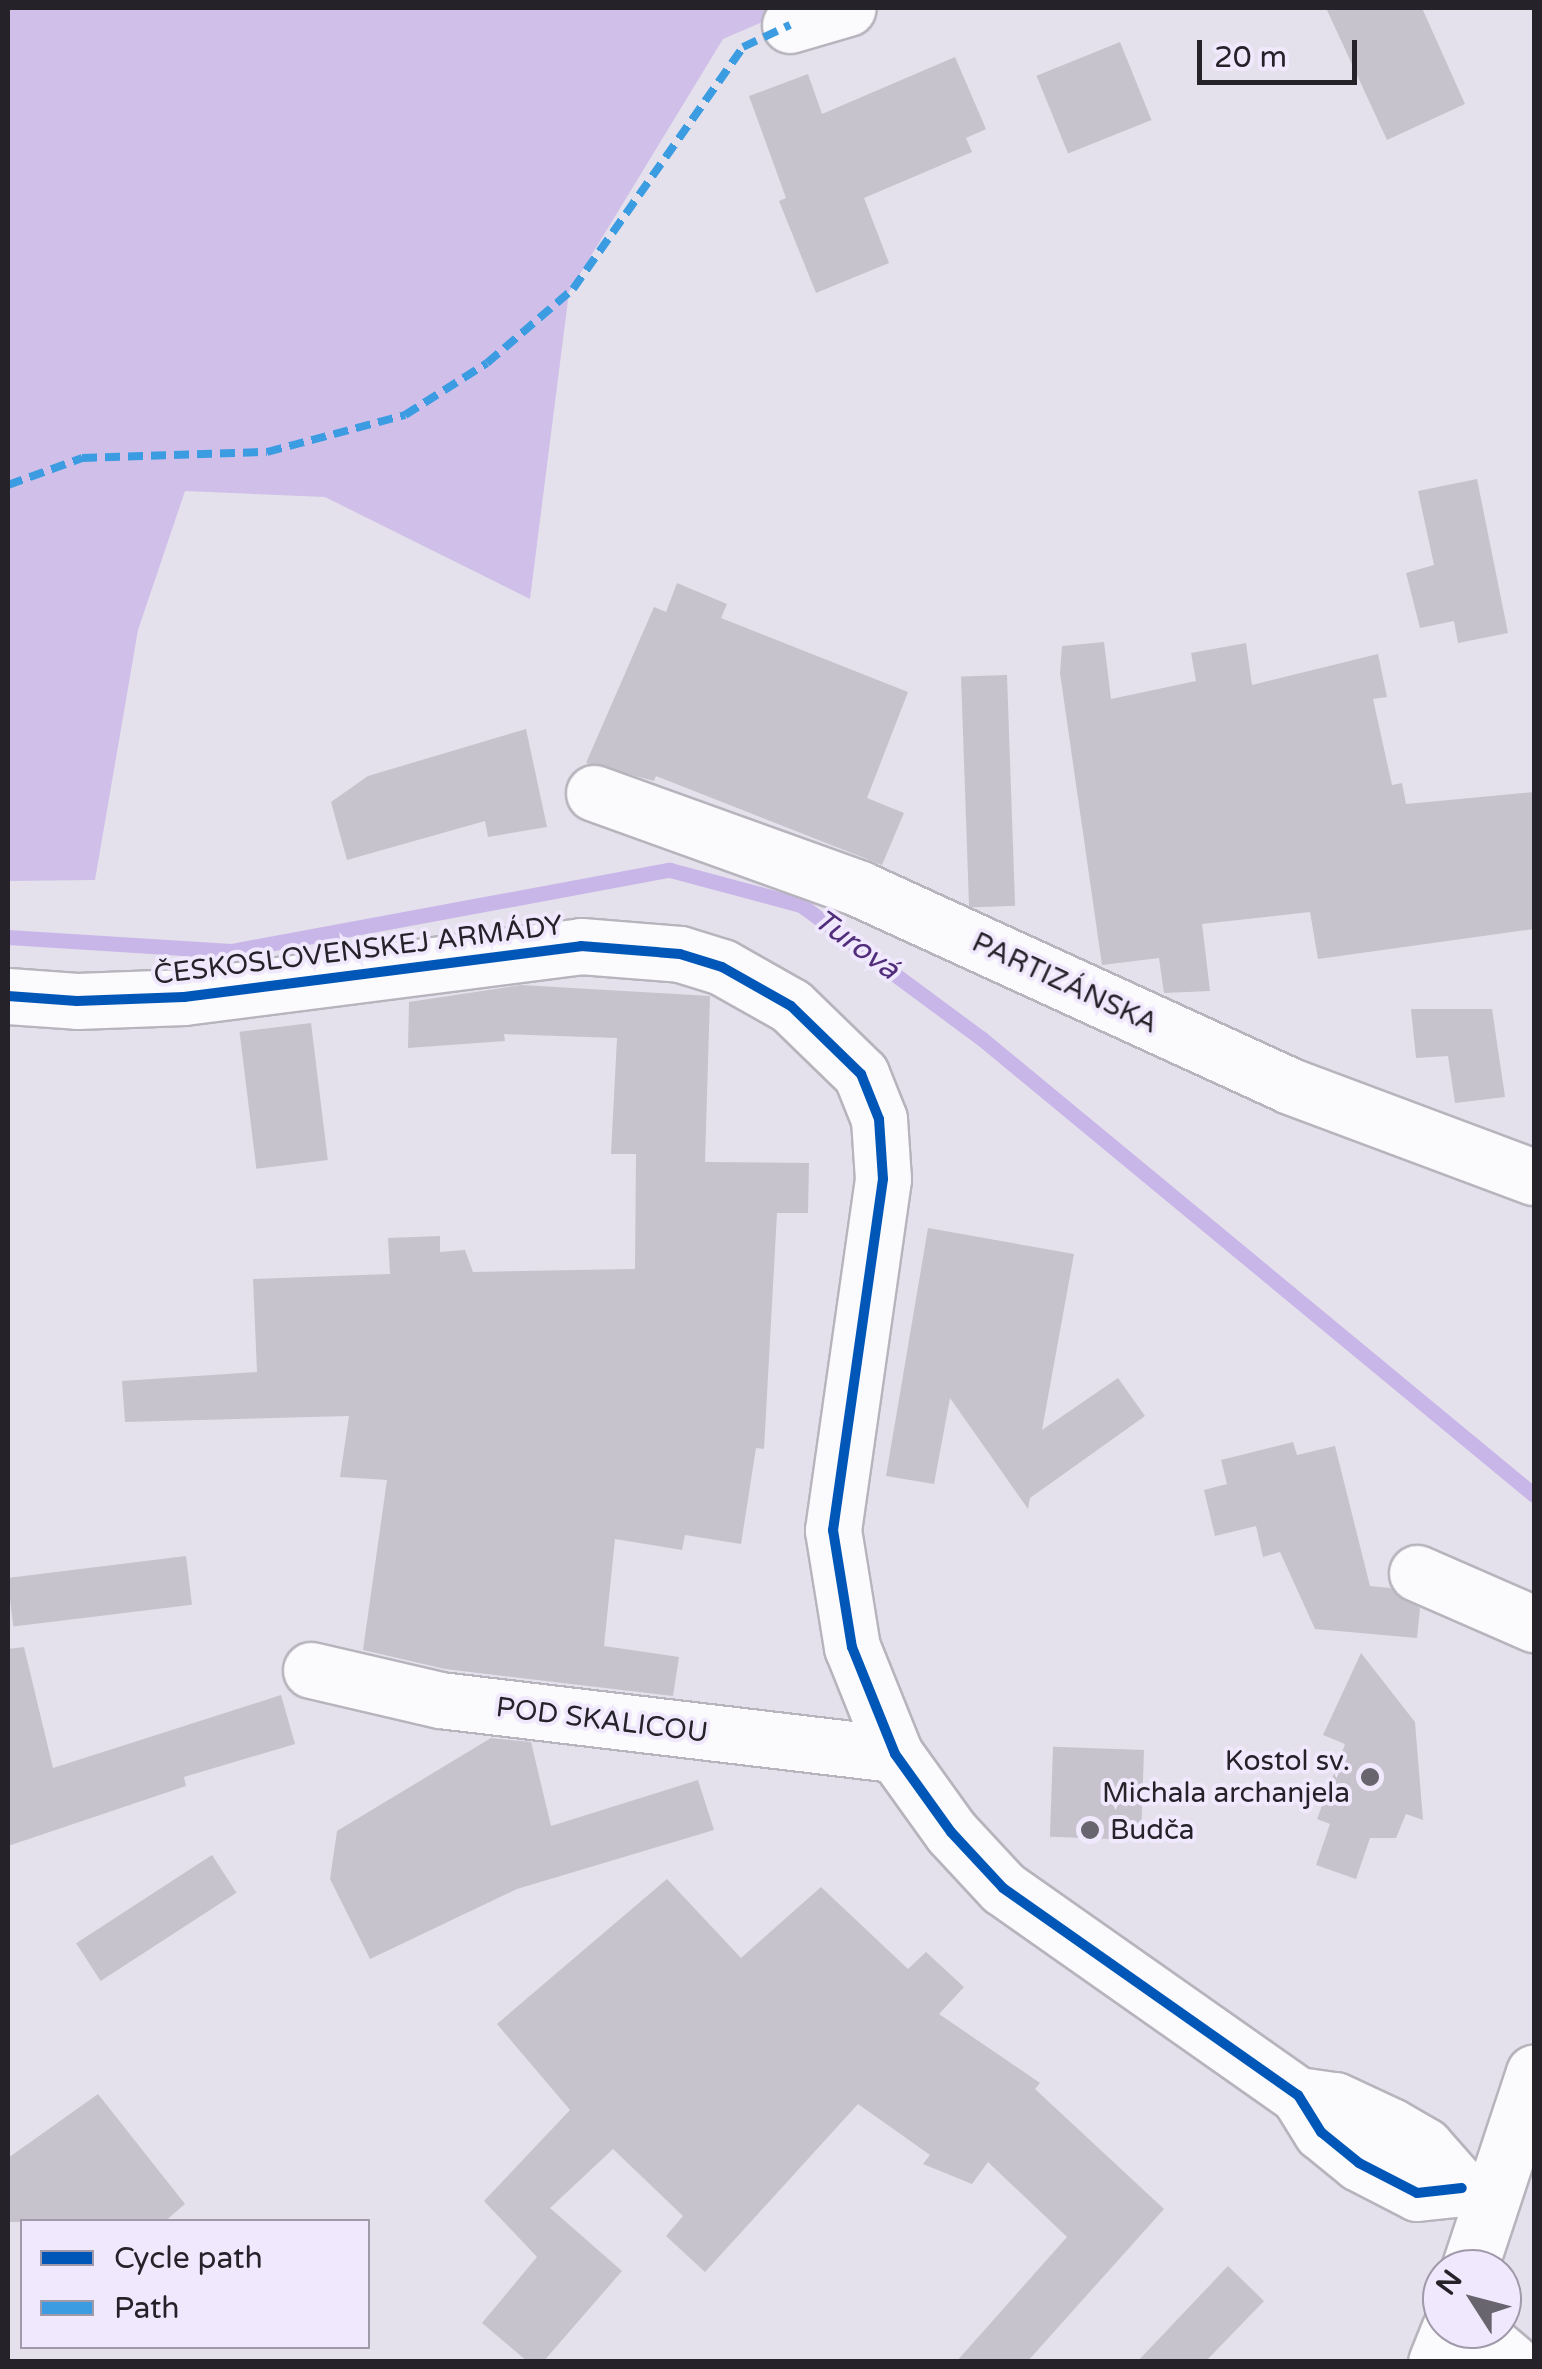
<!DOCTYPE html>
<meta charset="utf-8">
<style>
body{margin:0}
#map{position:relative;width:1542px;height:2369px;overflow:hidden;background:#e4e1ec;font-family:"Varela Round",sans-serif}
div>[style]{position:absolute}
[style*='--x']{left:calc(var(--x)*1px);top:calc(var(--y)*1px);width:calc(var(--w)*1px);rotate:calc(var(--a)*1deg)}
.forest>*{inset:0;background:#cfbfe9}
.stream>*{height:15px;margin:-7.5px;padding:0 7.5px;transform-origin:7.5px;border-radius:7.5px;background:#c9b6e8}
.building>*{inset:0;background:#c6c3cc;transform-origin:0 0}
.roads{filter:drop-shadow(2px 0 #b7b4bd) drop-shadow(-2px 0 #b7b4bd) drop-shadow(0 2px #b7b4bd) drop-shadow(0 -2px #b7b4bd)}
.minor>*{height:55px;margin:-27.5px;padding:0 27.5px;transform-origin:27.5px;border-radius:27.5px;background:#fbfafc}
.quiet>*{height:8px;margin-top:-4px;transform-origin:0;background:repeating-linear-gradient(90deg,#3c9ce1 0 15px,transparent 0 23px)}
.cycleway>*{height:10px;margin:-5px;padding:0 5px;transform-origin:5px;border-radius:5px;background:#0057b8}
.dots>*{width:28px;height:28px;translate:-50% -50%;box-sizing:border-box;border:5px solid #f0e9fe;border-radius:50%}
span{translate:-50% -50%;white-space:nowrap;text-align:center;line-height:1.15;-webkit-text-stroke:8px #f0e9fe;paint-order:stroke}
.street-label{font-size:28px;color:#25222a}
.poi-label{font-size:28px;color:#25222a}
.right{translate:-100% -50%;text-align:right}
.left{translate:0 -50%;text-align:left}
.water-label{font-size:30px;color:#512d7b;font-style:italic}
.frame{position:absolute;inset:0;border:10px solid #25222a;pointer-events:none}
.legend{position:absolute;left:20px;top:2219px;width:350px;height:130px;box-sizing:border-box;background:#f0e9fe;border:2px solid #9f99a9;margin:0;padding:12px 18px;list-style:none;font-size:30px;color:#25222a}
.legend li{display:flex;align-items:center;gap:20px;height:50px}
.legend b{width:50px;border:2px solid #9f99a9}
.north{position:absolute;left:1422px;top:2249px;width:100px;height:100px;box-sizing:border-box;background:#f0e9fe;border:2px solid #9f99a9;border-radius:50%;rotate:306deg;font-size:28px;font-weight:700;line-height:40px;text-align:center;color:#25222a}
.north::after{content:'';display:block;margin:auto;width:35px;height:45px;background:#68656e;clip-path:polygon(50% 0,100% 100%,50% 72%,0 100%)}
.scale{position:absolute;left:1197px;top:40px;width:160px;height:45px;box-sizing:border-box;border:5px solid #25222a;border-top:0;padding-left:12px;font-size:30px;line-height:35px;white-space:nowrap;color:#25222a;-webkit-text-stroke:8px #f0e9fe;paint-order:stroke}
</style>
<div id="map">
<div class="forest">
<i style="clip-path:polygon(8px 8px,795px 8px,723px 39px,569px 292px,530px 599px,325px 497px,185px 491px,138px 630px,95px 880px,8px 881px)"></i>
</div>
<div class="stream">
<i style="--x:8;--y:937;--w:223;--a:3.6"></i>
<i style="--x:231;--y:951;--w:446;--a:-10.5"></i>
<i style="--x:670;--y:870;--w:136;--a:15"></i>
<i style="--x:801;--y:905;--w:224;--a:36.5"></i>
<i style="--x:981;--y:1038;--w:717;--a:39.57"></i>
</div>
<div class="building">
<i style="clip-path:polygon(1326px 8px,1422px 8px,1465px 104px,1387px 140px)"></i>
<i style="left:1120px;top:42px;width:84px;height:90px;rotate:68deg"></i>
<i style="clip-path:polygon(955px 57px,986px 129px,966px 138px,972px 152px,864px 198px,889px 263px,816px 293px,779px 201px,786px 198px,749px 96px,808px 74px,822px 114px)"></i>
<i style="clip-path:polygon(1477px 479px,1508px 633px,1458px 643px,1454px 621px,1420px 628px,1406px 573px,1434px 565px,1418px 491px)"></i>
<i style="clip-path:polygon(677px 583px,727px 604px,721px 618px,908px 692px,867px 798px,904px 813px,882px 865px,656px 776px,654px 781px,586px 763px,654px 607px,666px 612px)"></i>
<i style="clip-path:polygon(1104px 642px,1111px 699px,1196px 681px,1191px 653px,1246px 643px,1252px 685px,1378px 654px,1387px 697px,1373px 699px,1392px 785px,1402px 783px,1406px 804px,1534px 792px,1534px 929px,1318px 959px,1310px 912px,1202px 924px,1210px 991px,1164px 993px,1159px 958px,1102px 965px,1060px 673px,1062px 646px)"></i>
<i style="left:1007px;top:675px;width:231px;height:46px;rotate:88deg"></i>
<i style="clip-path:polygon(526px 729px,547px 827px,488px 837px,485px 821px,347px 860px,331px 802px,368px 776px)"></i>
<i style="clip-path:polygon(521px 985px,710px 996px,705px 1162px,809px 1163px,808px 1213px,777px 1213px,764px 1449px,756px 1448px,741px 1544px,685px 1535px,682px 1550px,615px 1539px,604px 1646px,679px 1657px,673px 1696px,445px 1669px,363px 1650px,387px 1480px,340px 1477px,349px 1416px,125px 1422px,122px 1381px,257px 1372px,253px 1279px,390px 1274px,388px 1238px,440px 1236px,440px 1252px,465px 1250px,473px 1272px,635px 1269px,636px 1154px,611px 1154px,617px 1038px,504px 1034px,505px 1041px,408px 1048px,409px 1002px)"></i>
<i style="clip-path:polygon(1411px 1009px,1492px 1009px,1505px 1097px,1455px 1103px,1448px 1056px,1416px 1058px)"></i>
<i style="left:311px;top:1023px;width:138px;height:72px;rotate:83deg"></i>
<i style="clip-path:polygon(928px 1228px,1074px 1254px,1042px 1430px,1118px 1378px,1145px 1416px,1030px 1498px,1028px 1509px,950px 1398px,934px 1484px,886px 1476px)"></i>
<i style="clip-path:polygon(1293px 1442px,1297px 1455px,1335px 1446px,1370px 1586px,1390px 1588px,1420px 1608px,1417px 1638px,1315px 1629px,1280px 1552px,1263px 1557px,1256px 1526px,1215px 1536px,1204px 1490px,1227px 1484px,1221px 1460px)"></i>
<i style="left:186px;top:1556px;width:49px;height:180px;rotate:83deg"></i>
<i style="clip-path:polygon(24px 1647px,53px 1768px,281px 1695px,295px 1744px,184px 1777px,186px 1786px,8px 1846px,8px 1649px)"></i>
<i style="clip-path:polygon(1361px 1653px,1415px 1722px,1423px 1820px,1406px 1814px,1396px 1838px,1370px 1838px,1356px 1879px,1316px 1865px,1330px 1824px,1317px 1819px,1345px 1744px,1323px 1735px)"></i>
<i style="clip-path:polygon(491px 1738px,531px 1742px,551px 1826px,698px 1780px,714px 1830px,517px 1889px,370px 1959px,330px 1879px,337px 1831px)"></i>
<i style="left:1144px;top:1750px;width:90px;height:91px;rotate:92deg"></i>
<i style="left:212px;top:1855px;width:45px;height:162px;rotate:57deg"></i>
<i style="clip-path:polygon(667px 1879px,741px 1958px,821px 1887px,908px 1969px,926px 1952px,964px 1987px,939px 2014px,1040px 2083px,1035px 2089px,1164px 2209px,1027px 2362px,956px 2362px,1067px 2237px,988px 2162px,972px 2184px,923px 2164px,930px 2155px,858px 2104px,705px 2272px,666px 2236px,683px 2216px,613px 2149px,550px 2208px,622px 2271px,543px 2362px,528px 2362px,482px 2323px,537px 2257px,484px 2201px,570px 2110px,497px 2024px)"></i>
<i style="clip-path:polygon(98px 2094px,185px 2204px,164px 2222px,8px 2222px,8px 2158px)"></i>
<i style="clip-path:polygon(1228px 2266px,1264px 2301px,1205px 2362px,1137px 2362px)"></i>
</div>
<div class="roads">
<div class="minor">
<i style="--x:790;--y:25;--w:60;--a:-16.3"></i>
<i style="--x:594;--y:793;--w:283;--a:19.8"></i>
<i style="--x:860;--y:889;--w:473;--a:24.6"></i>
<i style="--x:1290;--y:1086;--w:260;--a:20.5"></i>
<i style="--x:8;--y:996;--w:69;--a:4.1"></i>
<i style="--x:77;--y:1001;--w:107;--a:-2.1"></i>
<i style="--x:184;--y:997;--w:400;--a:-7.3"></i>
<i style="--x:581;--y:946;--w:99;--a:4.6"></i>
<i style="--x:680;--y:954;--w:44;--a:17.2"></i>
<i style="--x:722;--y:967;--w:79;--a:29.5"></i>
<i style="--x:791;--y:1006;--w:98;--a:44.2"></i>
<i style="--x:861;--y:1074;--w:48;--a:68.2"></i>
<i style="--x:879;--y:1119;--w:60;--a:86.2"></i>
<i style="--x:883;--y:1179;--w:355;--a:98.1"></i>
<i style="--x:833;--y:1530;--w:119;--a:80.8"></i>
<i style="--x:852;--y:1647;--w:115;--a:68.1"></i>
<i style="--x:895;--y:1754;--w:96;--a:54.3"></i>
<i style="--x:951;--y:1832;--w:76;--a:47.1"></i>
<i style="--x:1003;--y:1888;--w:360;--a:35.1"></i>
<i style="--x:1298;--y:2095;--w:44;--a:58.1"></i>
<i style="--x:1321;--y:2132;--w:49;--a:39.2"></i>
<i style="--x:1359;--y:2163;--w:65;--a:27.3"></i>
<i style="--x:1417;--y:2193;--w:45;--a:-6.3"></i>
<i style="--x:1417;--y:1573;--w:128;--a:23.6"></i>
<i style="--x:311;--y:1670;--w:132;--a:13.1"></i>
<i style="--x:440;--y:1700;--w:458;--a:6.8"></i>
<i style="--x:1298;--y:2095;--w:37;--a:8"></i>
<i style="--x:1335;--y:2100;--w:62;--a:24.9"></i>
<i style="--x:1391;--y:2126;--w:39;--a:30"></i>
<i style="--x:1425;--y:2146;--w:56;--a:48.6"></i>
<i style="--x:1462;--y:2188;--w:27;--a:22"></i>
<i style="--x:1469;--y:2269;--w:207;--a:-71.7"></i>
<i style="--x:1473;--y:2329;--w:51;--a:40.2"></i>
<i style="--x:1436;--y:2362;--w:35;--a:-68"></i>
</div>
</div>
<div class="quiet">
<i style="--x:8;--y:485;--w:79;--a:-20"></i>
<i style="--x:82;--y:458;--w:185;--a:-1.9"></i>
<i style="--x:267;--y:452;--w:143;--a:-15"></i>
<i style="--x:405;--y:415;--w:97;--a:-32.4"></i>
<i style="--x:487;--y:363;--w:113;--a:-40.7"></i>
<i style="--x:573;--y:289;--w:296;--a:-54.9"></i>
<i style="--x:743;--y:47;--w:52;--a:-25.1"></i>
</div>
<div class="cycleway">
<i style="--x:8;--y:996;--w:69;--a:4.1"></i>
<i style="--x:77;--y:1001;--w:107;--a:-2.1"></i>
<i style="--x:184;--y:997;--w:400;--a:-7.3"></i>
<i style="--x:581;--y:946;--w:99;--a:4.6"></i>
<i style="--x:680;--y:954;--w:44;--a:17.2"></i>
<i style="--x:722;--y:967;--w:79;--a:29.5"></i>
<i style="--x:791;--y:1006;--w:98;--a:44.2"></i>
<i style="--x:861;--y:1074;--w:48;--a:68.2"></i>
<i style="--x:879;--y:1119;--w:60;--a:86.2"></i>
<i style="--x:883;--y:1179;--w:355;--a:98.1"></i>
<i style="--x:833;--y:1530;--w:119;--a:80.8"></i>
<i style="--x:852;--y:1647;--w:115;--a:68.1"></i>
<i style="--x:895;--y:1754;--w:96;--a:54.3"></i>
<i style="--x:951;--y:1832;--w:76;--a:47.1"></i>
<i style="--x:1003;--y:1888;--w:360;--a:35.1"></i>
<i style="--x:1298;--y:2095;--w:44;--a:58.1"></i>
<i style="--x:1321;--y:2132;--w:49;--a:39.2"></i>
<i style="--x:1359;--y:2163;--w:65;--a:27.3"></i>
<i style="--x:1417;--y:2193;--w:45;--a:-6.3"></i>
</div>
<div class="dots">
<i style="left:1370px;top:1777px;background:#68656e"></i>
<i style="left:1090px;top:1830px;background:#68656e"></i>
</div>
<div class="street-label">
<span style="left:358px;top:950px;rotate:-7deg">ČESKOSLOVENSKEJ ARMÁDY</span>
<span style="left:1065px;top:983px;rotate:25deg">PARTIZÁNSKA</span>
<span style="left:602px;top:1720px;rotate:7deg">POD SKALICOU</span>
</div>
<div class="poi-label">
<span class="right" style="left:1350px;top:1777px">Kostol sv.<br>Michala archanjela</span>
<span class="left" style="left:1110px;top:1830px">Budča</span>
</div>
<div class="water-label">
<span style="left:856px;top:945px;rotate:36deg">Turová</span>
</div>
<div class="frame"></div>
<ul class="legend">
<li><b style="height:12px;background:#0057b8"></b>Cycle path</li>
<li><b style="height:12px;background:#3c9ce1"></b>Path</li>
</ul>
<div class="north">N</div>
<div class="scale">20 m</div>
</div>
